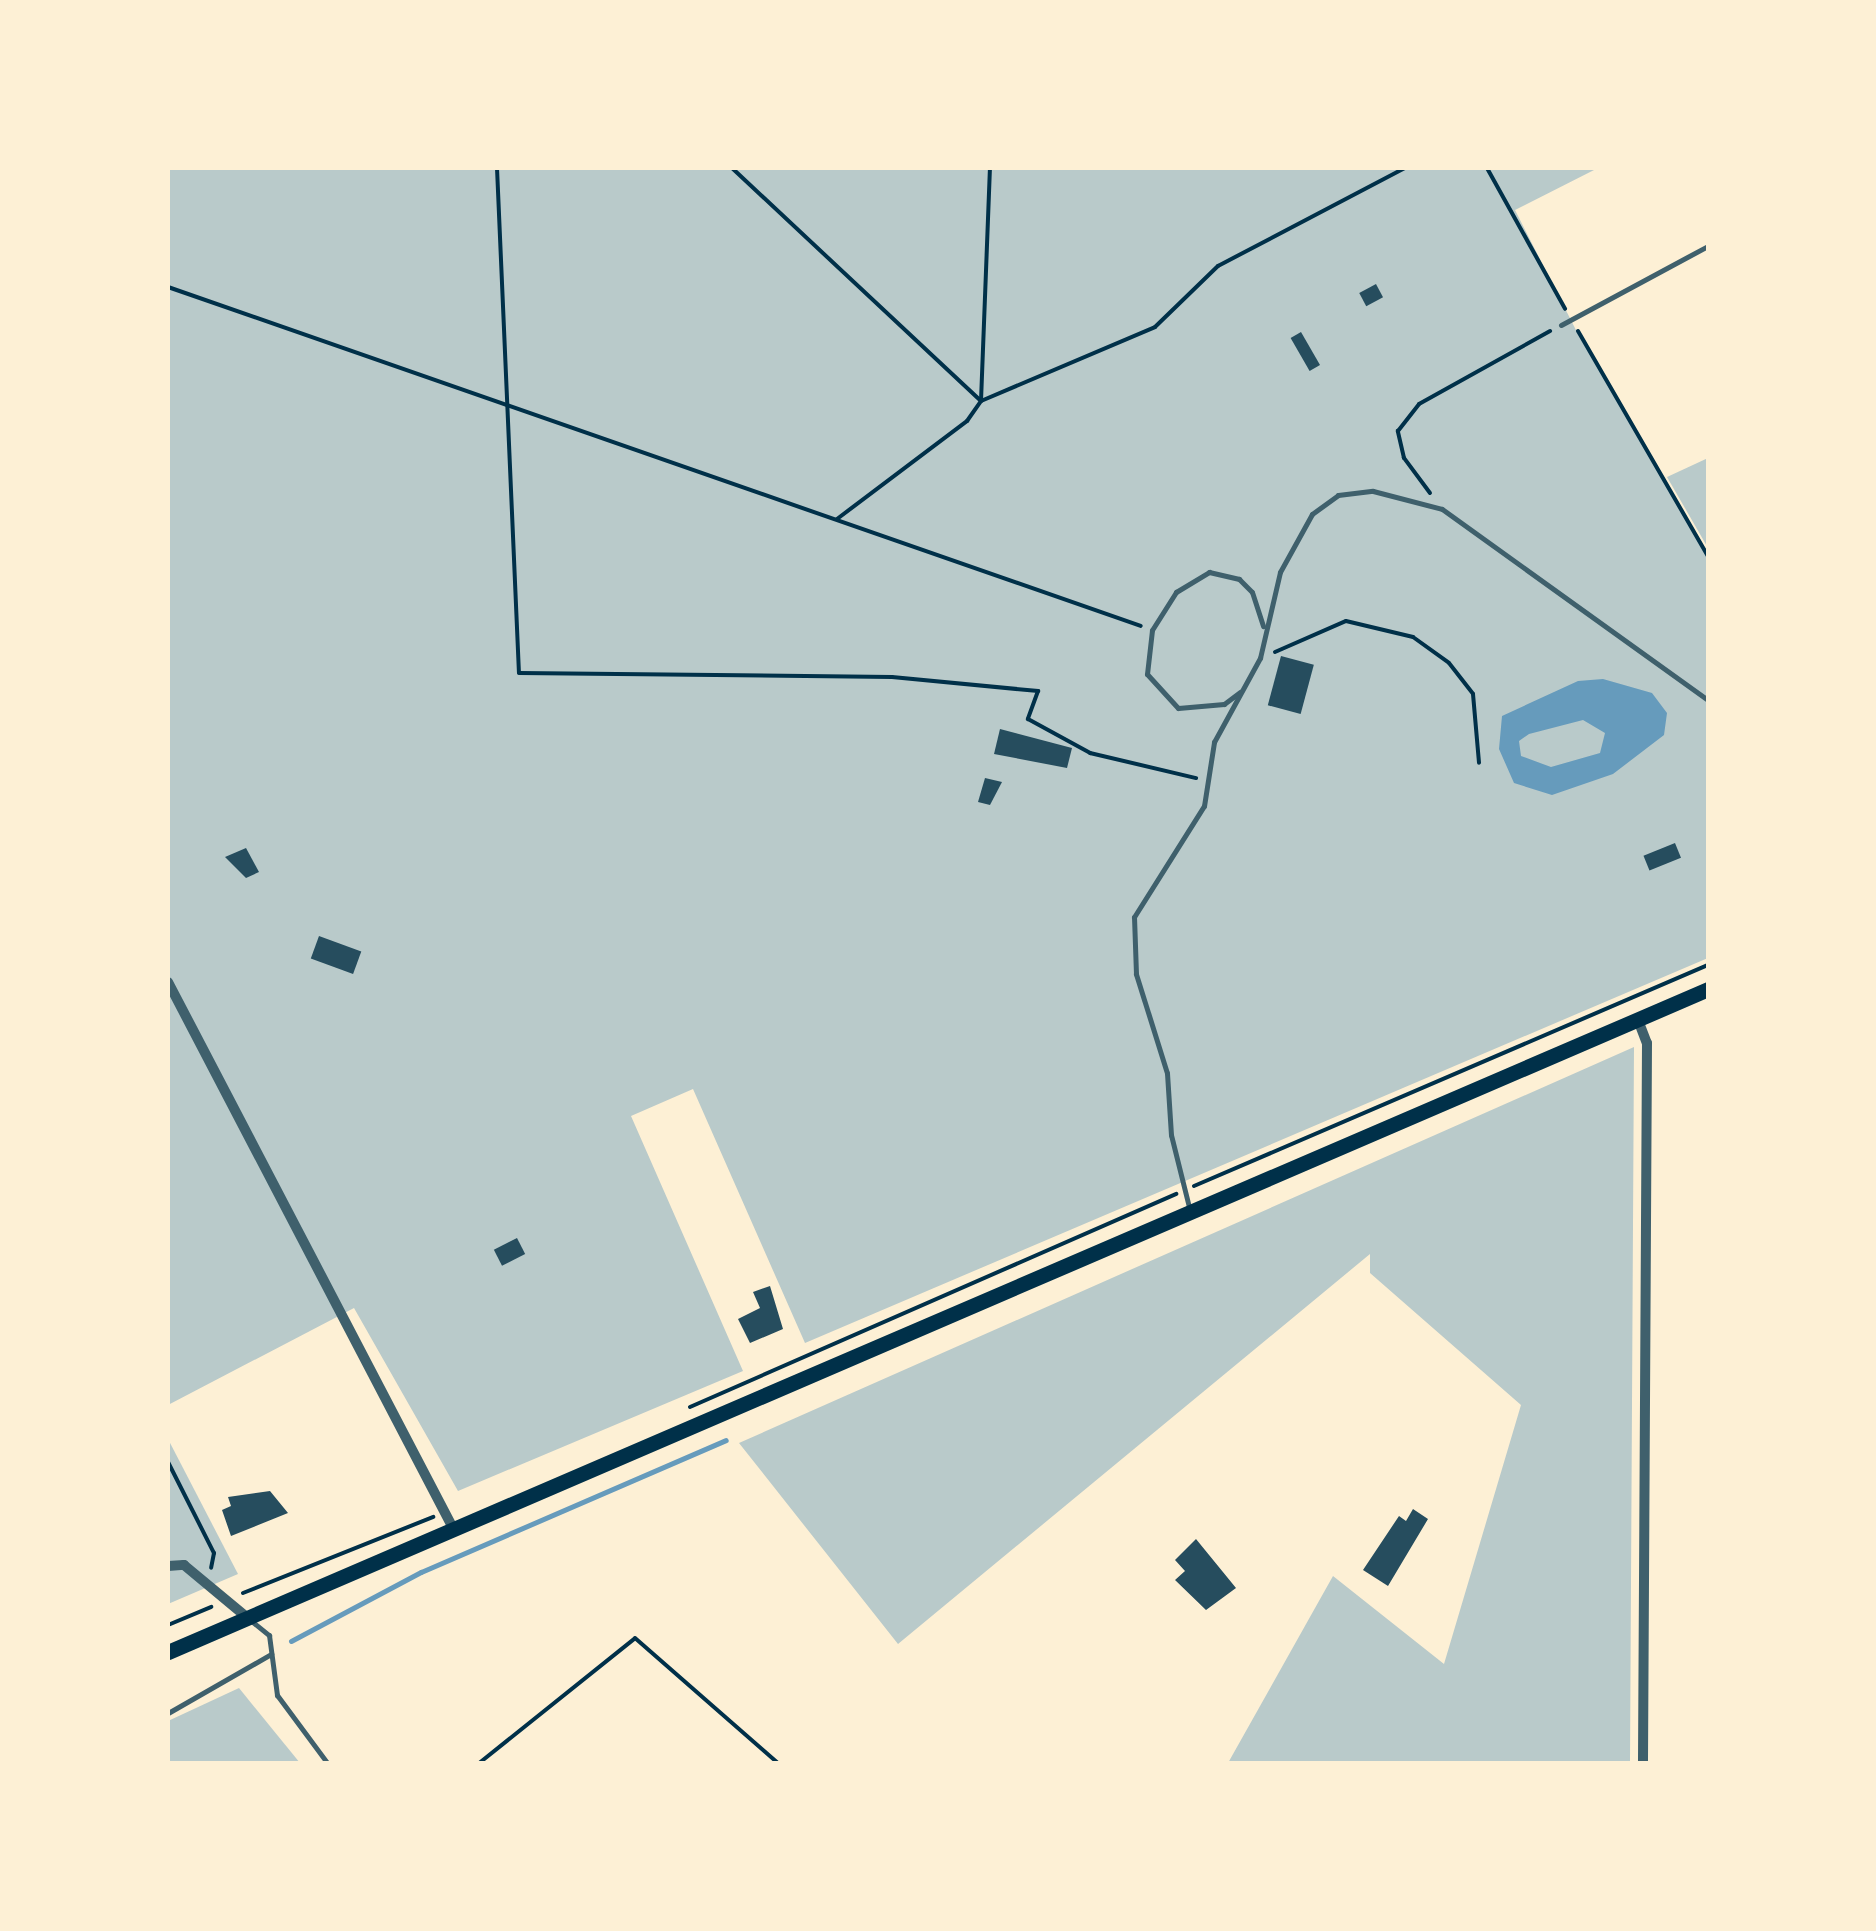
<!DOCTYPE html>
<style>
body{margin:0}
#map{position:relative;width:1876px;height:1931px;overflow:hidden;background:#fdf0d5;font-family:"Libre Baskerville",serif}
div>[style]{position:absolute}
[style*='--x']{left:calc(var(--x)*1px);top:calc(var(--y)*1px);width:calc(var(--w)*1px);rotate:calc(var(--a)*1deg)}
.green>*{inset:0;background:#b9caca}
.water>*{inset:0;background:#669bbc}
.stream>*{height:5px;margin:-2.5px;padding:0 2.5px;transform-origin:2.5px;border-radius:2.5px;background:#669bbc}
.building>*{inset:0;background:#264d5e;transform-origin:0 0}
.path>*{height:4px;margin:-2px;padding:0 2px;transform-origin:2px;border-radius:2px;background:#003049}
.service>*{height:5px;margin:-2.5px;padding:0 2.5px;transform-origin:2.5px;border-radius:2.5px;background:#3f606c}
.minor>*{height:10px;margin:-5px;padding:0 5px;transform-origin:5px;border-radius:5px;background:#3f606c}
.primary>*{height:15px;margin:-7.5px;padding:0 7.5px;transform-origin:7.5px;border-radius:7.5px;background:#003049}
span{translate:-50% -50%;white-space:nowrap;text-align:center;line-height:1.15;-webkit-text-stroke:10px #fdf0d5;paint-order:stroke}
.frame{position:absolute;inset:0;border:170px solid #fdf0d5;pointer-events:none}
</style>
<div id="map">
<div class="green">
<i style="clip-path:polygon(168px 168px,1598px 168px,1515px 210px,1579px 336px,1708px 553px,1708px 958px,805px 1343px,693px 1089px,631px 1116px,743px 1371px,458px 1491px,354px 1308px,168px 1405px)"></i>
<i style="clip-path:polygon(1708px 458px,1708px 548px,1667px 477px)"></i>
<i style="clip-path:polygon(1634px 1047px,1630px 1763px,1228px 1763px,1333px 1576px,1444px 1664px,1521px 1405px,1370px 1273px,1370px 1254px,898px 1644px,739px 1443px)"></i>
<i style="clip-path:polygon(168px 1439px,238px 1574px,168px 1604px)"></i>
<i style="clip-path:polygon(239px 1688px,300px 1763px,168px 1763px,168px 1721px)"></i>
</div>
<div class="water">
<i style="clip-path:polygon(evenodd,1603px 679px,1652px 693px,1667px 713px,1664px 735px,1613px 774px,1552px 795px,1514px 783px,1499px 749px,1502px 716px,1578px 681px,1603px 679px,1583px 720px,1605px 733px,1600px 753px,1551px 767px,1521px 756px,1519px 741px,1529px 734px,1583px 720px)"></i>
</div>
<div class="stream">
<i style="--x:291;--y:1641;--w:147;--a:-28"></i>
<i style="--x:421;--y:1572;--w:332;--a:-23.4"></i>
</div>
<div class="building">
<i style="left:1376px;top:284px;width:15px;height:19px;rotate:62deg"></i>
<i style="left:1301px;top:332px;width:38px;height:12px;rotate:60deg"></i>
<i style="left:1281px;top:656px;width:34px;height:51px;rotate:15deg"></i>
<i style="clip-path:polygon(1000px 729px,1072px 748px,1067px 768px,994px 754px)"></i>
<i style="clip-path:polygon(985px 778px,1002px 782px,990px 805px,978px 802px)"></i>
<i style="left:1675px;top:843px;width:16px;height:34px;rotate:68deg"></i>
<i style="clip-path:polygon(246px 848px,259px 872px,246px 878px,225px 857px)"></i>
<i style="left:319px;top:936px;width:45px;height:24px;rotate:20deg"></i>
<i style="left:517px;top:1238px;width:18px;height:26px;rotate:63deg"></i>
<i style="clip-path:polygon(770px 1286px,783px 1329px,750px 1343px,738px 1319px,760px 1308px,753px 1292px)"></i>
<i style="clip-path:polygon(270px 1491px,288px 1513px,231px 1536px,222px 1510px,231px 1506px,228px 1497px)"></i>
<i style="clip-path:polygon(1413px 1509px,1428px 1519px,1388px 1586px,1363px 1570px,1399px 1516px,1406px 1521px)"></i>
<i style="clip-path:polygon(1196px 1539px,1236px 1588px,1206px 1610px,1175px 1580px,1185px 1571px,1175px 1560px)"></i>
</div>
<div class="path">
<i style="--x:497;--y:168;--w:505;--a:87.51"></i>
<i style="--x:519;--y:673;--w:373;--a:0.6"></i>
<i style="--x:892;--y:677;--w:147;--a:5.5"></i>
<i style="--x:1038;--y:691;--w:30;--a:110"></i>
<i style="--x:1028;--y:719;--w:71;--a:28.7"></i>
<i style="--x:1090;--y:753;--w:109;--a:13.3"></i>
<i style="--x:732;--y:168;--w:341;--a:43.1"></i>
<i style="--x:981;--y:401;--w:233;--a:-87.8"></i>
<i style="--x:1487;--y:168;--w:161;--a:61"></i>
<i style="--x:168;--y:287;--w:1030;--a:19.21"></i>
<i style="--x:1578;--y:331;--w:260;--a:60"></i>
<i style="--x:1430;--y:493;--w:44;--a:-126.6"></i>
<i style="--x:1404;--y:458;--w:28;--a:-103"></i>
<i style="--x:1398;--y:431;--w:34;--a:-52"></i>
<i style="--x:1419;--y:404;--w:150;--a:-29.1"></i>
<i style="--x:837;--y:519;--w:163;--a:-37"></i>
<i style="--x:967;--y:421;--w:24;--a:-55"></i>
<i style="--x:981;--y:401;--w:189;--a:-23"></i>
<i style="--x:1155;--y:327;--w:88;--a:-44.1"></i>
<i style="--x:1218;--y:266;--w:211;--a:-27.7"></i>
<i style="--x:1275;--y:652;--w:77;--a:-23.6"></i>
<i style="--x:1346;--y:621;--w:69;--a:13.4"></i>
<i style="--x:1413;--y:637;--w:44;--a:35.8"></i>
<i style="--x:1449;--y:663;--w:39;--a:52"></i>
<i style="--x:1473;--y:694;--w:69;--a:85"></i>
<i style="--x:1194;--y:1186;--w:559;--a:-23.27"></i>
<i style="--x:690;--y:1407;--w:531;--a:-23.67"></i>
<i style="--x:168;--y:1462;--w:102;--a:63.2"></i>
<i style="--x:214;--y:1553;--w:15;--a:101"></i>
<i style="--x:243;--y:1593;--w:205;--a:-21.8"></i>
<i style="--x:168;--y:1625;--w:47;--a:-22.7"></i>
<i style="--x:478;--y:1764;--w:201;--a:-38.7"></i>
<i style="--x:635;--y:1638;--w:191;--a:41.2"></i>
</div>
<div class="service">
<i style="--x:1561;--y:325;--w:167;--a:-28.3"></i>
<i style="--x:1240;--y:692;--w:20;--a:143"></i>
<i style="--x:1224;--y:704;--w:46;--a:175"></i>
<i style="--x:1178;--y:708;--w:46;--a:-132.4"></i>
<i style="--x:1147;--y:674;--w:44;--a:-83.5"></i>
<i style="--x:1152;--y:630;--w:45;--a:-57.7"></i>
<i style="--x:1176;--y:592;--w:39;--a:-31"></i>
<i style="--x:1209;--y:572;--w:31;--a:13"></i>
<i style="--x:1239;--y:579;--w:18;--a:45"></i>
<i style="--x:1252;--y:592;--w:36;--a:72"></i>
<i style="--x:1190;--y:1211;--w:78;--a:-104"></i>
<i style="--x:1171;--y:1135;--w:62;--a:-93.7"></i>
<i style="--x:1167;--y:1073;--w:104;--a:-107.4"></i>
<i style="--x:1136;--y:974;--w:57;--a:-92"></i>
<i style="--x:1134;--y:917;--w:131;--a:-57.8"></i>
<i style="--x:1204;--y:806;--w:65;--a:-81.1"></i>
<i style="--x:1214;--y:742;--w:96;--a:-61.3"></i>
<i style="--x:1260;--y:658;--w:88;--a:-76.9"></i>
<i style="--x:1280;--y:572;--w:66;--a:-61.1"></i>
<i style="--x:1312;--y:514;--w:32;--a:-36"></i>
<i style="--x:1338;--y:495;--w:35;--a:-7"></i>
<i style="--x:1373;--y:491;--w:71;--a:14.6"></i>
<i style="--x:1442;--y:509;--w:327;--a:35.7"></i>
<i style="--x:249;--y:1619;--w:26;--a:39"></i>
<i style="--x:269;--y:1635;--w:61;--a:82.4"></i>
<i style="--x:277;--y:1695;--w:86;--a:53.5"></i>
<i style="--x:168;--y:1713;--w:119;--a:-29.8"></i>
</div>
<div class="minor">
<i style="--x:168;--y:982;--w:618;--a:62.44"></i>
<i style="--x:1638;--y:1020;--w:25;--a:69"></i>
<i style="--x:1647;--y:1043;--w:721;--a:90.32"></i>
<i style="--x:168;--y:1566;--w:16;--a:-4"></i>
<i style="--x:184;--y:1565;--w:85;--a:39.7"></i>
</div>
<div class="primary">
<i style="--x:168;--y:1652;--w:1677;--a:-23.29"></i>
</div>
<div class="frame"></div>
</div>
